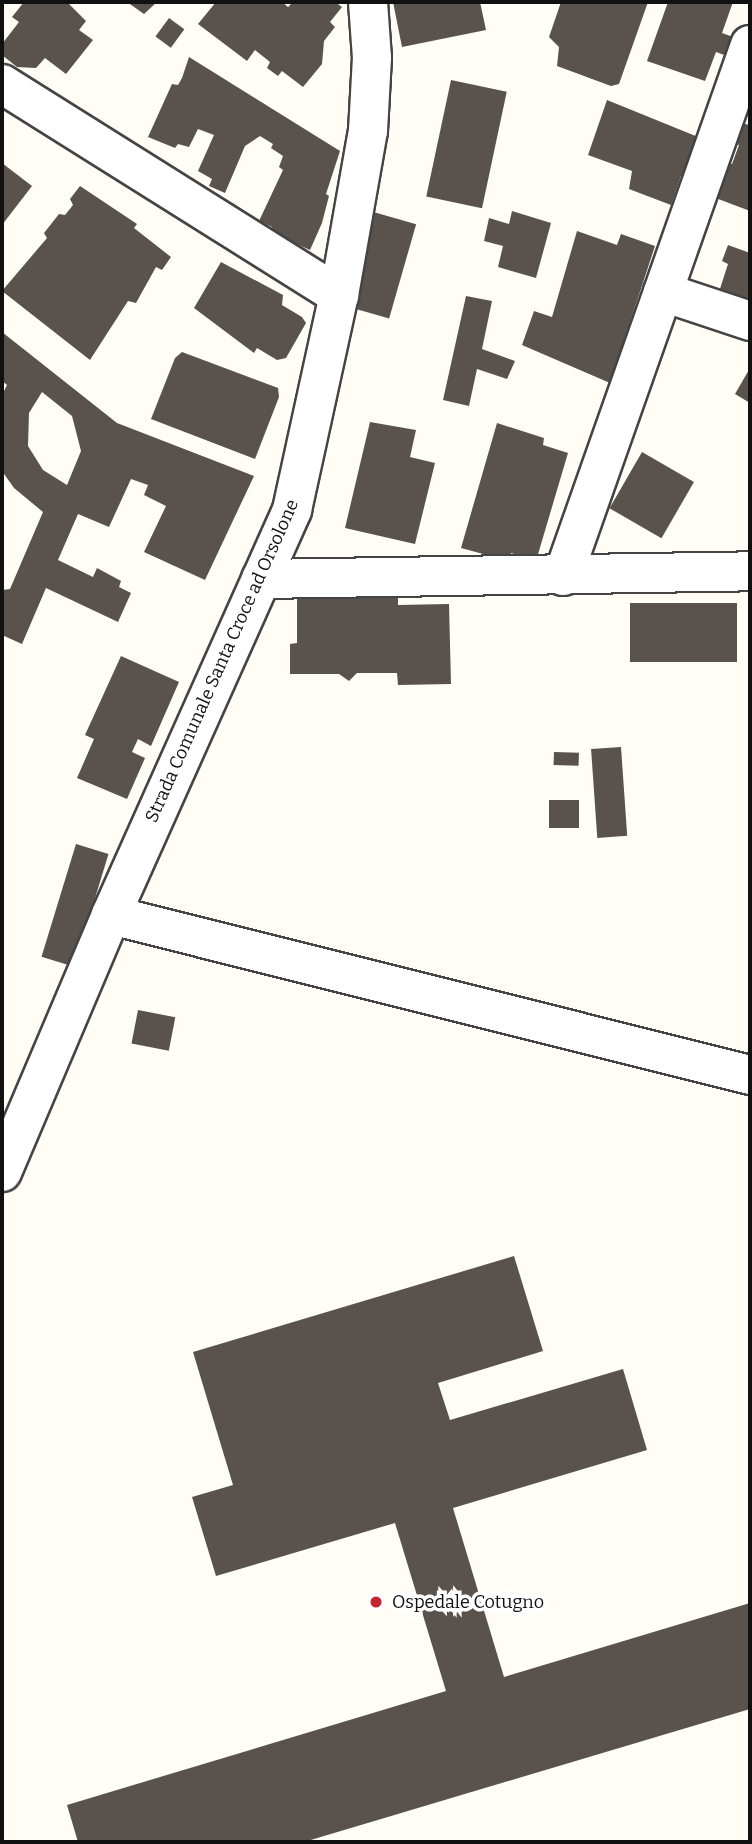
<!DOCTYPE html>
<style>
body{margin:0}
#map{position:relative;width:752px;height:1844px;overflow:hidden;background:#fffdf5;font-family:Bitter,serif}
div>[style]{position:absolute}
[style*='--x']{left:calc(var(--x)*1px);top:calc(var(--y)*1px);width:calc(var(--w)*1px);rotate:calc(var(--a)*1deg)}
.building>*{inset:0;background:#5a524d;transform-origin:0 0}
.roads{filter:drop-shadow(2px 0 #444) drop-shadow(-2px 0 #444) drop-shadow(0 2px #444) drop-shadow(0 -2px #444)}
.minor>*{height:38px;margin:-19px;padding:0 19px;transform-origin:19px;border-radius:19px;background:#fff}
.dots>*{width:19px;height:19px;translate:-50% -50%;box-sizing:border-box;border:4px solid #fff;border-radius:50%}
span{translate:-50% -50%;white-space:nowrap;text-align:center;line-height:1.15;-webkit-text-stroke:7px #fff;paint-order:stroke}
.street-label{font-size:18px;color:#111}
.poi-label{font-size:18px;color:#111}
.left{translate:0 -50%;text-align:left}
.frame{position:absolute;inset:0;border:4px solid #111;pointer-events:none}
</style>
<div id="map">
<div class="building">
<i style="clip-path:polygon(24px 2px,67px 2px,86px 21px,79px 30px,93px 40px,66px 74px,45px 58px,36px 68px,17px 67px,2px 55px,2px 44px,19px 22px,12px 17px)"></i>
<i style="clip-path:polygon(127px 2px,157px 2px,144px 14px)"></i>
<i style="clip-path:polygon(216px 2px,282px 2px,288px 7px,293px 2px,335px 2px,342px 7px,330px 22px,335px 27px,324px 41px,322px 64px,303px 87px,282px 71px,278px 76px,267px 68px,270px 62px,255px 50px,247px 61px,198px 24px)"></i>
<i style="clip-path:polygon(393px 2px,480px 2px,486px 30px,402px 47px)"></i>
<i style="clip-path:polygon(561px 2px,648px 2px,619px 84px,611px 86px,557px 66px,559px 47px,549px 37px)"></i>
<i style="clip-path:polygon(668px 2px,733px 2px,722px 33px,733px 37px,727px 56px,716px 52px,705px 81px,647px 61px)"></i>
<i style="left:169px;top:18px;width:19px;height:23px;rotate:36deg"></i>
<i style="clip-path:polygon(189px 57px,340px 151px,326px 194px,329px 196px,322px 223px,310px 250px,270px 232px,272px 227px,259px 221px,283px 170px,279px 167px,283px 156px,271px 148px,273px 144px,260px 136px,245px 146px,225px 193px,209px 186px,212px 179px,198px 171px,214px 135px,198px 129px,189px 147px,178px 144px,175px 148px,148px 137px,172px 84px,178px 85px,182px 78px)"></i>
<i style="left:451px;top:80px;width:57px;height:119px;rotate:12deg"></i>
<i style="clip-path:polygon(607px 100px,703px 139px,689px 179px,681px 176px,671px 205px,629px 189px,632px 171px,588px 155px)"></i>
<i style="clip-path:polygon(740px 123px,750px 125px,750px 211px,713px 197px,726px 162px,732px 164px,739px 145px,733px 143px)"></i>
<i style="clip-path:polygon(2px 163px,32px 186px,2px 225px)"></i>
<i style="clip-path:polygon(80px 186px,137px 224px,134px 228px,171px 257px,162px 270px,156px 267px,136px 303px,128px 301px,90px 360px,2px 291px,47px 238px,44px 233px,59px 214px,65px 215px,73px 205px,70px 199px)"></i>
<i style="left:370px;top:211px;width:48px;height:98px;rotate:16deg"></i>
<i style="clip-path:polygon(512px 211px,551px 223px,536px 278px,498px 267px,503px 246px,484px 241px,489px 218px,509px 224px)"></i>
<i style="clip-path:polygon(577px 231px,617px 245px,621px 234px,655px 246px,610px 383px,522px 345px,534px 311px,552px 317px)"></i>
<i style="clip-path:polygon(728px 245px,750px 253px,750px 314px,718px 295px,728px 264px,722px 261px)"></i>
<i style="clip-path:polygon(221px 262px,283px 295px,282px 305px,302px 317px,306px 323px,286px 358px,277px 360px,257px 348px,254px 353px,194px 308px)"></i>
<i style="clip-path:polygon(466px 296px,492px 301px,482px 349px,515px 361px,507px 379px,477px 369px,469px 406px,443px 400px)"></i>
<i style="clip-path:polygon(evenodd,2px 332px,117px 423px,254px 476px,205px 580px,144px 552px,166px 506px,144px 495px,148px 485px,131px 479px,109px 527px,78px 514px,58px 560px,93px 577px,97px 568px,121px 581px,119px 587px,131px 593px,118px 622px,46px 588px,22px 644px,2px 635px,2px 590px,10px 589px,43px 512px,14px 488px,2px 471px,2px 395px,7px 385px,2px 381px,2px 332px,42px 392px,72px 416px,81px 451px,67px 485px,43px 470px,28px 446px,29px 413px,42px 392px)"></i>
<i style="clip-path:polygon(182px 352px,278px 388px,279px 397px,255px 459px,151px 419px,175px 358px)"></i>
<i style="clip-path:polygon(750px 368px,750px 403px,735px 394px)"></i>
<i style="clip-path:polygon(370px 422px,416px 430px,410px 457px,435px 463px,415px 544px,345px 528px)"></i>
<i style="clip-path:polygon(497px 423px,544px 438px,543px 445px,568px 453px,536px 561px,511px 553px,509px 561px,461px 548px)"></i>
<i style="left:642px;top:452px;width:60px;height:65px;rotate:30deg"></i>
<i style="clip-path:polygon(297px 598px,398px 598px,398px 605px,449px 604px,451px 684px,398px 685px,397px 673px,357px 673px,349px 681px,339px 674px,290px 674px,290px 644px,297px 643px)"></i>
<i style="left:630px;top:603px;width:107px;height:59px"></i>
<i style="clip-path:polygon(121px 656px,179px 682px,151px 746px,138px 739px,132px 752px,145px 758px,127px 799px,77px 778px,94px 739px,85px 735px)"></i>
<i style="left:621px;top:747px;width:89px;height:30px;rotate:86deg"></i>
<i style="left:554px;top:752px;width:25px;height:13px;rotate:2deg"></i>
<i style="left:579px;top:800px;width:28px;height:30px;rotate:90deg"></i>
<i style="left:76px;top:844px;width:34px;height:118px;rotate:17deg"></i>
<i style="left:138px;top:1010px;width:38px;height:34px;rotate:11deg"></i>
<i style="clip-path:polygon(514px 1256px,543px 1351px,438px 1383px,450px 1420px,623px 1369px,647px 1450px,453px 1508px,504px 1677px,750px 1603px,750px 1709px,304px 1842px,78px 1842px,67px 1805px,446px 1691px,395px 1523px,216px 1576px,192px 1497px,233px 1485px,193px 1352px)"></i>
</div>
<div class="roads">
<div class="minor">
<i style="--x:2;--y:84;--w:398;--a:32.1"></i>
<i style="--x:663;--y:292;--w:92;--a:18.4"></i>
<i style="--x:563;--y:576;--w:563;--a:-70.6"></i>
<i style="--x:261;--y:579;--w:489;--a:-0.9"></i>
<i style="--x:111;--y:915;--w:659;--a:14.06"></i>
<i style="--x:2;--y:1172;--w:279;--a:-67"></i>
<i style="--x:111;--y:915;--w:444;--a:-65.9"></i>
<i style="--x:292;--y:510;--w:220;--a:-77.7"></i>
<i style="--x:339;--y:295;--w:167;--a:-80"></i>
<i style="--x:368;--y:131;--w:73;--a:-86.9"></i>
<i style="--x:372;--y:58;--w:56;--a:-94.1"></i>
</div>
</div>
<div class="dots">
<i style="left:376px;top:1602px;background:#c4262e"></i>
</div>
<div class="street-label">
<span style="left:222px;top:661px;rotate:-66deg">Strada Comunale Santa Croce ad Orsolone</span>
</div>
<div class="poi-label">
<span class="left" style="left:392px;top:1602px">Ospedale Cotugno</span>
</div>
<div class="frame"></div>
</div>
